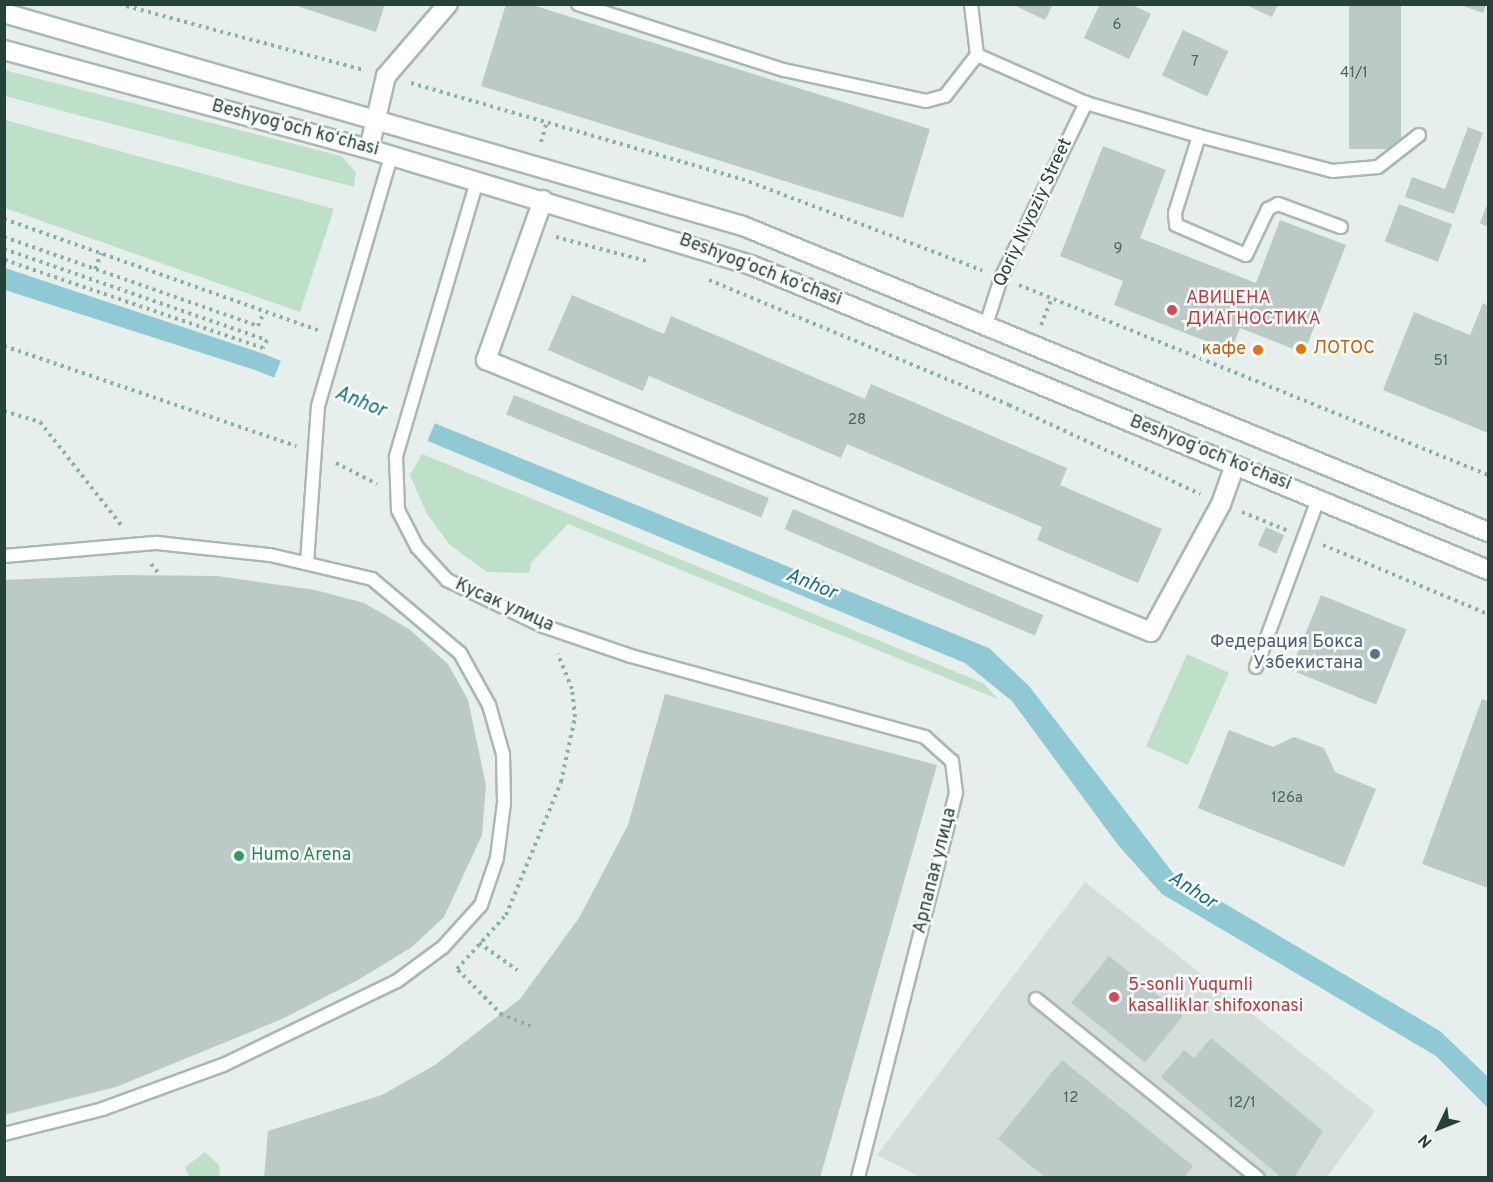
<!DOCTYPE html>
<meta charset="utf-8">
<style>
body{margin:0}
#map{position:relative;width:1493px;height:1182px;overflow:hidden;background:#e6efeb;font-family:Overpass,sans-serif}
div>[style]{position:absolute}
[style*='--x']{left:calc(var(--x)*1px);top:calc(var(--y)*1px);width:calc(var(--w)*1px);rotate:calc(var(--a)*1deg)}
.built>*{inset:0;background:#d4dfda}
.green>*{inset:0;background:#bfe0c8;transform-origin:0 0}
.water>*{inset:0;background:#8ec9d4}
.pier>*{inset:0;background:#e6efeb;transform-origin:0 0}
.building>*{inset:0;background:#bbcac4;transform-origin:0 0}
.path>*{height:4px;margin-top:-2px;transform-origin:0;background:repeating-linear-gradient(90deg,#86b3a5 0 3px,transparent 0 7.5px)}
.roads{filter:drop-shadow(2px 0 #a8b8b2) drop-shadow(-2px 0 #a8b8b2) drop-shadow(0 2px #a8b8b2) drop-shadow(0 -2px #a8b8b2)}
.service>*{height:12px;margin:-6px;padding:0 6px;transform-origin:6px;border-radius:6px;background:#fff}
.minor>*{height:18px;margin:-9px;padding:0 9px;transform-origin:9px;border-radius:9px;background:#fff}
.secondary>*{height:18px;margin:-9px;padding:0 9px;transform-origin:9px;border-radius:9px;background:#fff}
.dots>*{width:16px;height:16px;translate:-50% -50%;box-sizing:border-box;border:3px solid #f7fbf9;border-radius:50%}
span{translate:-50% -50%;white-space:nowrap;text-align:center;line-height:1.15;-webkit-text-stroke:5px #f7fbf9;paint-order:stroke}
.number-label{font-size:15px;color:#4a645c}
.number-label span{-webkit-text-stroke-width:0}
.street-label{font-size:18px;color:#24423a}
.health-label{font-size:18px;color:#be3a42}
.left{translate:0 -50%;text-align:left}
.food-label{font-size:18px;color:#c56008}
.right{translate:-100% -50%;text-align:right}
.service-label{font-size:18px;color:#4e5e75}
.leisure-label{font-size:18px;color:#27864d}
.water-label{font-size:20px;color:#1c6f80;font-style:italic}
.frame{position:absolute;inset:0;border:6px solid #24423a;pointer-events:none}
.north{position:absolute;left:1409px;top:1098px;width:60px;height:60px;-webkit-text-stroke:4px #f7fbf9;paint-order:stroke;rotate:227deg;font-size:16px;font-weight:700;line-height:24px;text-align:center;color:#24423a}
.north::after{content:'';display:block;margin:auto;width:21px;height:27px;background:#24423a;clip-path:polygon(50% 0,100% 100%,50% 72%,0 100%)}
</style>
<div id="map">
<div class="built">
<i style="clip-path:polygon(1085px 882px,1375px 1111px,1327px 1177px,920px 1177px,877px 1155px)"></i>
</div>
<div class="green">
<i style="clip-path:polygon(4px 70px,341px 156px,356px 172px,354px 187px,5px 96px)"></i>
<i style="clip-path:polygon(5px 120px,334px 209px,300px 312px,5px 208px)"></i>
<i style="clip-path:polygon(422px 454px,983px 683px,998px 699px,568px 524px,531px 563px,529px 573px,487px 572px,450px 545px,427px 514px,410px 475px)"></i>
<i style="left:1187px;top:654px;width:46px;height:101px;rotate:24deg"></i>
<i style="clip-path:polygon(205px 1152px,219px 1165px,220px 1177px,189px 1177px,185px 1167px)"></i>
</div>
<div class="water">
<i style="clip-path:polygon(5px 268px,264px 354px,989px 648px,1029px 686px,1173px 873px,1440px 1031px,1488px 1077px,1488px 1108px,1436px 1056px,1162px 894px,1118px 845px,1012px 701px,965px 663px,258px 371px,5px 290px)"></i>
</div>
<div class="pier">
<i style="left:282px;top:358px;width:166px;height:25px;rotate:22deg"></i>
</div>
<div class="building">
<i style="clip-path:polygon(291px 4px,385px 4px,376px 32px)"></i>
<i style="clip-path:polygon(506px 4px,529px 4px,930px 129px,903px 218px,481px 86px)"></i>
<i style="clip-path:polygon(1012px 4px,1053px 4px,1045px 20px)"></i>
<i style="clip-path:polygon(1100px 4px,1130px 4px,1151px 14px,1129px 59px,1084px 38px)"></i>
<i style="clip-path:polygon(1244px 4px,1278px 4px,1272px 17px)"></i>
<i style="left:1349px;top:4px;width:52px;height:145px"></i>
<i style="clip-path:polygon(1460px 5px,1486px 5px,1483px 13px)"></i>
<i style="left:1183px;top:30px;width:50px;height:50px;rotate:25deg"></i>
<i style="clip-path:polygon(1468px 127px,1483px 133px,1454px 214px,1405px 197px,1412px 177px,1445px 189px)"></i>
<i style="clip-path:polygon(1103px 146px,1166px 170px,1140px 238px,1256px 283px,1280px 220px,1346px 245px,1304px 353px,1240px 328px,1231px 351px,1114px 305px,1123px 281px,1060px 256px)"></i>
<i style="clip-path:polygon(1488px 202px,1488px 227px,1480px 223px)"></i>
<i style="left:1399px;top:204px;width:57px;height:40px;rotate:21deg"></i>
<i style="clip-path:polygon(572px 295px,664px 334px,671px 316px,865px 399px,871px 384px,1067px 468px,1060px 485px,1162px 529px,1138px 583px,1037px 540px,1042px 527px,847px 444px,841px 458px,649px 376px,643px 391px,548px 350px)"></i>
<i style="clip-path:polygon(1483px 303px,1488px 306px,1488px 433px,1383px 390px,1414px 312px,1470px 335px)"></i>
<i style="left:514px;top:395px;width:275px;height:21px;rotate:22deg"></i>
<i style="left:793px;top:509px;width:272px;height:22px;rotate:23deg"></i>
<i style="left:1266px;top:527px;width:20px;height:20px;rotate:24deg"></i>
<i style="clip-path:polygon(120px 575px,217px 576px,315px 590px,364px 603px,409px 629px,448px 664px,468px 700px,486px 785px,482px 835px,444px 917px,412px 947px,358px 980px,282px 1019px,116px 1087px,4px 1115px,4px 580px)"></i>
<i style="left:1321px;top:595px;width:92px;height:81px;rotate:22deg"></i>
<i style="clip-path:polygon(665px 694px,937px 765px,820px 1178px,264px 1178px,268px 1131px,382px 1095px,435px 1065px,520px 999px,579px 918px,628px 825px)"></i>
<i style="clip-path:polygon(1482px 699px,1488px 701px,1488px 888px,1422px 864px)"></i>
<i style="clip-path:polygon(1229px 730px,1273px 747px,1294px 737px,1324px 748px,1335px 772px,1376px 789px,1344px 867px,1198px 808px)"></i>
<i style="left:1109px;top:956px;width:95px;height:60px;rotate:39deg"></i>
<i style="clip-path:polygon(1211px 1038px,1323px 1131px,1294px 1178px,1282px 1178px,1161px 1077px,1184px 1050px,1194px 1058px)"></i>
<i style="clip-path:polygon(1062px 1060px,1193px 1166px,1184px 1178px,1046px 1178px,998px 1139px)"></i>
</div>
<div class="path">
<i style="--x:119;--y:4;--w:253;--a:15.1"></i>
<i style="--x:411;--y:83;--w:345;--a:16.2"></i>
<i style="--x:742;--y:179;--w:257;--a:20.8"></i>
<i style="--x:541;--y:142;--w:22;--a:-74"></i>
<i style="--x:4;--y:219;--w:333;--a:19.5"></i>
<i style="--x:4;--y:237;--w:269;--a:19.3"></i>
<i style="--x:258;--y:326;--w:15;--a:-67"></i>
<i style="--x:556;--y:237;--w:97;--a:14.9"></i>
<i style="--x:4;--y:249;--w:278;--a:19.1"></i>
<i style="--x:267;--y:340;--w:9;--a:117"></i>
<i style="--x:263;--y:348;--w:274;--a:-161.2"></i>
<i style="--x:95;--y:269;--w:17;--a:-69"></i>
<i style="--x:709;--y:280;--w:325;--a:22.6"></i>
<i style="--x:1009;--y:405;--w:211;--a:25"></i>
<i style="--x:1019;--y:285;--w:506;--a:22.05"></i>
<i style="--x:1041;--y:325;--w:29;--a:-68"></i>
<i style="--x:4;--y:346;--w:309;--a:18.9"></i>
<i style="--x:4;--y:411;--w:38;--a:17"></i>
<i style="--x:40;--y:422;--w:131;--a:51.8"></i>
<i style="--x:336;--y:463;--w:46;--a:27.1"></i>
<i style="--x:1242;--y:512;--w:48;--a:22.2"></i>
<i style="--x:1323;--y:545;--w:179;--a:22.7"></i>
<i style="--x:151;--y:564;--w:14;--a:51"></i>
<i style="--x:479;--y:943;--w:47;--a:35.4"></i>
<i style="--x:531;--y:1026;--w:31;--a:-159"></i>
<i style="--x:502;--y:1015;--w:64;--a:-134.4"></i>
<i style="--x:457;--y:969;--w:73;--a:-47.8"></i>
<i style="--x:506;--y:915;--w:144;--a:-67.5"></i>
<i style="--x:561;--y:782;--w:66;--a:-77.8"></i>
<i style="--x:575;--y:717;--w:28;--a:-96"></i>
<i style="--x:572;--y:689;--w:38;--a:-112"></i>
</div>
<div class="roads">
<div class="service">
<i style="--x:578;--y:4;--w:216;--a:17.8"></i>
<i style="--x:784;--y:70;--w:145;--a:12.3"></i>
<i style="--x:926;--y:101;--w:20;--a:-15"></i>
<i style="--x:945;--y:96;--w:52;--a:-52"></i>
<i style="--x:971;--y:4;--w:51;--a:83.3"></i>
<i style="--x:977;--y:55;--w:119;--a:23.8"></i>
<i style="--x:1086;--y:103;--w:118;--a:16.3"></i>
<i style="--x:1199;--y:136;--w:138;--a:14.7"></i>
<i style="--x:1332;--y:171;--w:46;--a:-5"></i>
<i style="--x:1378;--y:167;--w:52;--a:-38"></i>
<i style="--x:1199;--y:136;--w:81;--a:107.3"></i>
<i style="--x:1175;--y:213;--w:12;--a:85"></i>
<i style="--x:1176;--y:225;--w:76;--a:23.2"></i>
<i style="--x:1246;--y:255;--w:51;--a:-64.4"></i>
<i style="--x:1268;--y:209;--w:11;--a:-27"></i>
<i style="--x:1278;--y:204;--w:67;--a:20.1"></i>
<i style="--x:477;--y:181;--w:288;--a:106.4"></i>
<i style="--x:396;--y:457;--w:53;--a:87.8"></i>
<i style="--x:398;--y:510;--w:42;--a:62.8"></i>
<i style="--x:417;--y:547;--w:45;--a:47.7"></i>
<i style="--x:447;--y:580;--w:106;--a:25.6"></i>
<i style="--x:543;--y:626;--w:93;--a:18.8"></i>
<i style="--x:631;--y:656;--w:305;--a:15.4"></i>
<i style="--x:925;--y:737;--w:36;--a:42"></i>
<i style="--x:952;--y:761;--w:32;--a:83"></i>
<i style="--x:956;--y:793;--w:397;--a:104.3"></i>
<i style="--x:986;--y:325;--w:49;--a:-72.3"></i>
<i style="--x:1001;--y:278;--w:195;--a:-64.1"></i>
<i style="--x:4;--y:556;--w:154;--a:-4.9"></i>
<i style="--x:157;--y:543;--w:114;--a:6.1"></i>
<i style="--x:270;--y:555;--w:105;--a:13.2"></i>
<i style="--x:372;--y:579;--w:115;--a:40.1"></i>
<i style="--x:460;--y:653;--w:60;--a:60.9"></i>
<i style="--x:489;--y:705;--w:51;--a:74.1"></i>
<i style="--x:503;--y:754;--w:49;--a:88.8"></i>
<i style="--x:504;--y:803;--w:55;--a:97.3"></i>
<i style="--x:497;--y:858;--w:50;--a:108.8"></i>
<i style="--x:481;--y:905;--w:57;--a:132.1"></i>
<i style="--x:443;--y:947;--w:57;--a:143.5"></i>
<i style="--x:397;--y:981;--w:193;--a:154.2"></i>
<i style="--x:223;--y:1065;--w:128;--a:159.9"></i>
<i style="--x:103;--y:1109;--w:102;--a:165.8"></i>
<i style="--x:307;--y:563;--w:157;--a:-86"></i>
<i style="--x:318;--y:406;--w:260;--a:-73.7"></i>
<i style="--x:1256;--y:667;--w:179;--a:-69.7"></i>
<i style="--x:1036;--y:999;--w:285;--a:38.9"></i>
</div>
<div class="minor">
<i style="--x:369;--y:149;--w:75;--a:-76.9"></i>
<i style="--x:386;--y:76;--w:95;--a:-49.3"></i>
<i style="--x:543;--y:200;--w:170;--a:109.6"></i>
<i style="--x:486;--y:360;--w:718;--a:22.25"></i>
<i style="--x:1151;--y:632;--w:146;--a:-61.3"></i>
<i style="--x:1221;--y:504;--w:41;--a:-70.3"></i>
</div>
<div class="secondary">
<i style="--x:4;--y:13;--w:769;--a:16.08"></i>
<i style="--x:743;--y:226;--w:805;--a:22.33"></i>
<i style="--x:4;--y:50;--w:378;--a:15.2"></i>
<i style="--x:369;--y:149;--w:399;--a:16.9"></i>
<i style="--x:751;--y:265;--w:798;--a:22.48"></i>
</div>
</div>
<div class="dots">
<i style="left:1172px;top:310px;background:#e0444e"></i>
<i style="left:1301px;top:349px;background:#e8710a"></i>
<i style="left:1258px;top:350px;background:#e8710a"></i>
<i style="left:1375px;top:654px;background:#5c6f8a"></i>
<i style="left:239px;top:856px;background:#2e9e5b"></i>
<i style="left:1114px;top:997px;background:#e0444e"></i>
</div>
<div class="number-label">
<span style="left:1117px;top:26px">6</span>
<span style="left:1195px;top:63px">7</span>
<span style="left:1354px;top:74px">41/1</span>
<span style="left:1118px;top:250px">9</span>
<span style="left:1441px;top:362px">51</span>
<span style="left:857px;top:421px">28</span>
<span style="left:1287px;top:799px">126a</span>
<span style="left:1071px;top:1099px">12</span>
<span style="left:1242px;top:1104px">12/1</span>
</div>
<div class="street-label">
<span style="left:295px;top:129px;rotate:15deg">Beshyogʻoch koʻchasi</span>
<span style="left:1034px;top:213px;rotate:-65deg">Qoriy Niyoziy Street</span>
<span style="left:760px;top:271px;rotate:21deg">Beshyogʻoch koʻchasi</span>
<span style="left:1210px;top:454px;rotate:22deg">Beshyogʻoch koʻchasi</span>
<span style="left:504px;top:606px;rotate:24deg">Кусак улица</span>
<span style="left:936px;top:871px;rotate:-76deg">Арпапая улица</span>
</div>
<div class="health-label">
<span class="left" style="left:1186px;top:310px">АВИЦЕНА<br>ДИАГНОСТИКА</span>
<span class="left" style="left:1128px;top:997px">5-sonli Yuqumli<br>kasalliklar shifoxonasi</span>
</div>
<div class="food-label">
<span class="left" style="left:1313px;top:349px">ЛОТОС</span>
<span class="right" style="left:1246px;top:350px">кафе</span>
</div>
<div class="service-label">
<span class="right" style="left:1363px;top:654px">Федерация Бокса<br>Узбекистана</span>
</div>
<div class="leisure-label">
<span class="left" style="left:251px;top:856px">Humo Arena</span>
</div>
<div class="water-label">
<span style="left:360px;top:403px;rotate:22deg">Anhor</span>
<span style="left:811px;top:585px;rotate:22deg">Anhor</span>
<span style="left:1192px;top:891px;rotate:33deg">Anhor</span>
</div>
<div class="frame"></div>
<div class="north">N</div>
</div>
